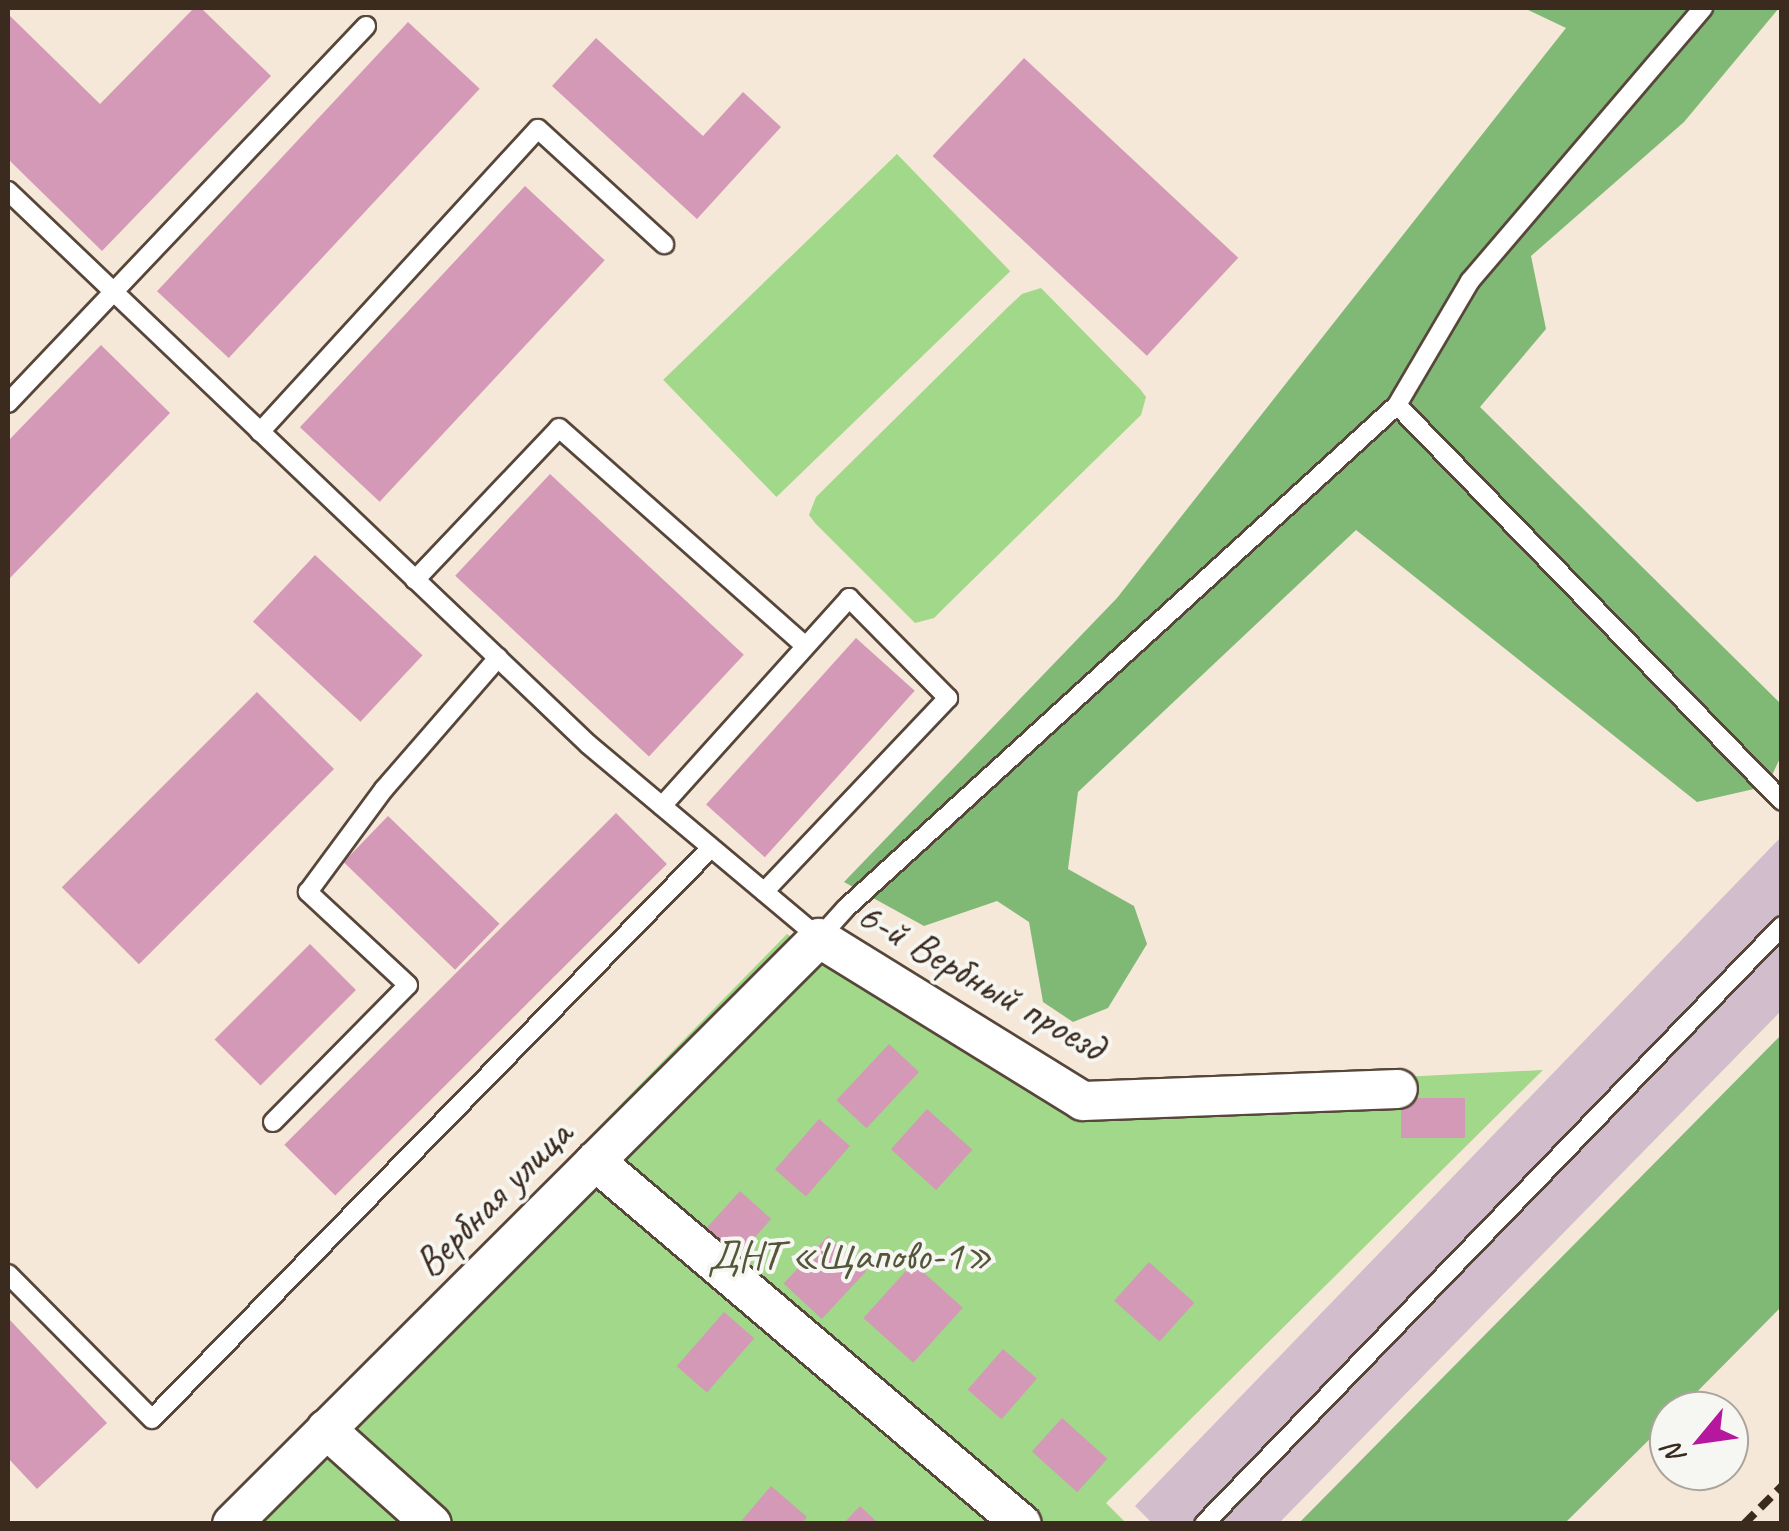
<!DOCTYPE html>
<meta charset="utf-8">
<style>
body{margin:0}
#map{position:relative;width:1789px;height:1531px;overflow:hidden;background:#f5e8d8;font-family:Caveat,sans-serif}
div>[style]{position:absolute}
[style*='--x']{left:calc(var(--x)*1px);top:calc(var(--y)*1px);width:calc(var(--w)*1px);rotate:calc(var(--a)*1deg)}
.industrial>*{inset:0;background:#d1bdcb}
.green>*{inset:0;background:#a1d88a;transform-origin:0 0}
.forest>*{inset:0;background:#80b876}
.building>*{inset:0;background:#d499b6;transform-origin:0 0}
.roads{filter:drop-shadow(2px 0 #57463a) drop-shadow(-2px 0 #57463a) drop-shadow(0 2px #57463a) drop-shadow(0 -2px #57463a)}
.lane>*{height:18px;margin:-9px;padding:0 9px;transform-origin:9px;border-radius:9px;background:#fff}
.street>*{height:38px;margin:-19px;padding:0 19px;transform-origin:19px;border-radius:19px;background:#fff}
.rail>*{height:8px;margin-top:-4px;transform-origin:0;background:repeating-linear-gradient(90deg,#3b2a1e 0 15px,transparent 0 23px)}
span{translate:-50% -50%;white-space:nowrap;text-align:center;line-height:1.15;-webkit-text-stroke:8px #f6f6f2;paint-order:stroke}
.street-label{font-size:42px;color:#3b2a1e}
.park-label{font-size:42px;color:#545639}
.frame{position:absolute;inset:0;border:10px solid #3b2a1e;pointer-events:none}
.north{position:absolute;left:1649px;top:1391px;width:100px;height:100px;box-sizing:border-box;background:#f6f6f2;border:2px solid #aba49d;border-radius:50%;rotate:241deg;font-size:28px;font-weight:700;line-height:40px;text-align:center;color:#3b2a1e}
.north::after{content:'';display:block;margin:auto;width:35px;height:45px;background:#b5179e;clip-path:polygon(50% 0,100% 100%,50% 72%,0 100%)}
</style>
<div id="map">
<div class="industrial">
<i style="clip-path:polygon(1781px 837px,1781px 1011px,1279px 1523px,1152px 1523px,1135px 1506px)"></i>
</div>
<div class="green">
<i style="left:897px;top:154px;width:163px;height:325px;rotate:46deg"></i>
<i style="clip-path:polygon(1041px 288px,1140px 389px,1146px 397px,1141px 415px,947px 605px,934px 618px,915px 623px,815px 523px,809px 515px,816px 497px,1008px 307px,1022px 294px)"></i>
<i style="clip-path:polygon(787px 934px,824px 959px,1097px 1092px,1543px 1070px,1106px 1503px,1126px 1523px,211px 1524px)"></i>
</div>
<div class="forest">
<i style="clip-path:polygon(1524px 8px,1779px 8px,1684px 122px,1531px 256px,1546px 329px,1480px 407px,1781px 704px,1781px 756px,1767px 786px,1697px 802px,1356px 530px,1078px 792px,1068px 869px,1134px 906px,1147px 944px,1108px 1008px,1073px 1022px,1043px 1002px,1029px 922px,997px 901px,924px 926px,844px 882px,1117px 598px,1566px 28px)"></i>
<i style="clip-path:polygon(1781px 1035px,1781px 1307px,1678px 1411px,1669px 1411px,1669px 1420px,1565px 1523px,1299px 1523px)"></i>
</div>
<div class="building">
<i style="clip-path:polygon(194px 8px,201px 8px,271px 76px,102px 251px,8px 159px,8px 14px,100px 104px)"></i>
<i style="left:408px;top:22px;width:98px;height:368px;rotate:43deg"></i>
<i style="clip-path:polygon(596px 38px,703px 136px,743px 92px,781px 127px,697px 219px,552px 86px)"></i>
<i style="left:1024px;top:58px;width:293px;height:134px;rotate:43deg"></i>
<i style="left:525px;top:186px;width:109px;height:330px;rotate:43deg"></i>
<i style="clip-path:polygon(101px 345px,170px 413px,8px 580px,8px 441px)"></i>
<i style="left:550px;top:474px;width:265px;height:139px;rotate:43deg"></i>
<i style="left:315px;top:555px;width:147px;height:91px;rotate:43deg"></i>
<i style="left:856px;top:638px;width:79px;height:224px;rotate:42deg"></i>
<i style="left:257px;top:692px;width:109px;height:276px;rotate:45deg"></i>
<i style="left:616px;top:813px;width:72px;height:469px;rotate:45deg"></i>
<i style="left:388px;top:816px;width:155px;height:64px;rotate:44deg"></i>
<i style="left:310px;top:944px;width:65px;height:135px;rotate:45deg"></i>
<i style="left:889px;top:1044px;width:41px;height:77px;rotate:43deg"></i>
<i style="left:1401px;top:1098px;width:64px;height:40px"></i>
<i style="left:927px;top:1109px;width:61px;height:54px;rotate:42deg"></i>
<i style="left:819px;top:1119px;width:41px;height:67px;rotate:41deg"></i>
<i style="left:740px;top:1191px;width:42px;height:63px;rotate:42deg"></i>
<i style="left:828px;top:1236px;width:52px;height:65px;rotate:43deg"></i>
<i style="left:1149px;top:1262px;width:61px;height:52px;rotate:42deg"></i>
<i style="left:913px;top:1263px;width:67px;height:74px;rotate:42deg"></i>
<i style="left:724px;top:1312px;width:40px;height:72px;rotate:41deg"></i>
<i style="clip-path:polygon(8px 1318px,107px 1423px,37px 1489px,8px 1458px)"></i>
<i style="left:1003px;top:1349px;width:45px;height:54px;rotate:41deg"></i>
<i style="left:1062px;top:1418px;width:61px;height:45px;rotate:42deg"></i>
<i style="clip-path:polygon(771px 1486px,807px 1517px,802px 1524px,747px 1524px,742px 1520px)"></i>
<i style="clip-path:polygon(860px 1506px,879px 1524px,843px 1524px)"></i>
</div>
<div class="roads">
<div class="lane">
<i style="--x:8;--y:191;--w:801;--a:43.63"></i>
<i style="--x:588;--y:744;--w:302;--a:40"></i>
<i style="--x:819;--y:938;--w:40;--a:-48"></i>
<i style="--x:846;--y:908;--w:746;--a:-42.39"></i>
<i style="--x:1397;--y:405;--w:144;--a:-59.5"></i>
<i style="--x:1470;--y:281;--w:359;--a:-49.5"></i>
<i style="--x:8;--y:403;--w:520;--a:-46.48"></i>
<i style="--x:1397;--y:405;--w:552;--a:45.81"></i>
<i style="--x:260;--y:432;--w:411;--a:-47.5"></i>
<i style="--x:538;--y:129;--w:171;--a:42.4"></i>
<i style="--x:415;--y:580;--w:209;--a:-46.5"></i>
<i style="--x:559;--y:428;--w:329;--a:41.5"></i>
<i style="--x:662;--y:806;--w:280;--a:-48"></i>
<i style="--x:849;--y:598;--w:141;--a:45.3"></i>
<i style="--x:948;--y:698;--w:267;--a:133.5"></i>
<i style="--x:273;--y:1122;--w:192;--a:-45.4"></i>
<i style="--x:408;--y:985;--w:137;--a:-137.1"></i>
<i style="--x:308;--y:892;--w:128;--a:-53.6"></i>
<i style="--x:384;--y:789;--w:174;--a:-49"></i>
<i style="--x:8;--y:1274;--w:204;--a:45.2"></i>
<i style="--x:152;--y:1419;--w:799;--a:-45.61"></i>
<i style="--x:1204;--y:1524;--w:832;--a:-45.97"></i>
</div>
<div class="street">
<i style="--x:595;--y:1161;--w:560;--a:40.37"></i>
<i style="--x:326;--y:1429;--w:142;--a:41.9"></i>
<i style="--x:232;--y:1524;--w:829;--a:-44.95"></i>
<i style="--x:819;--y:938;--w:310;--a:31.7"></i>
<i style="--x:1083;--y:1101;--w:315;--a:-2.2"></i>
</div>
</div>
<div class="rail">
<i style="--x:1744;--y:1524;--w:54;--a:-45"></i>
</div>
<div class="street-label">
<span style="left:981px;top:981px;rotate:30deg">6-й Вербный проезд</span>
<span style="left:493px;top:1199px;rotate:-45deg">Вербная улица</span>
</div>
<div class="park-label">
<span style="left:850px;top:1256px">ДНТ «Щапово-1»</span>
</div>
<div class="frame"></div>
<div class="north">N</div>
</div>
